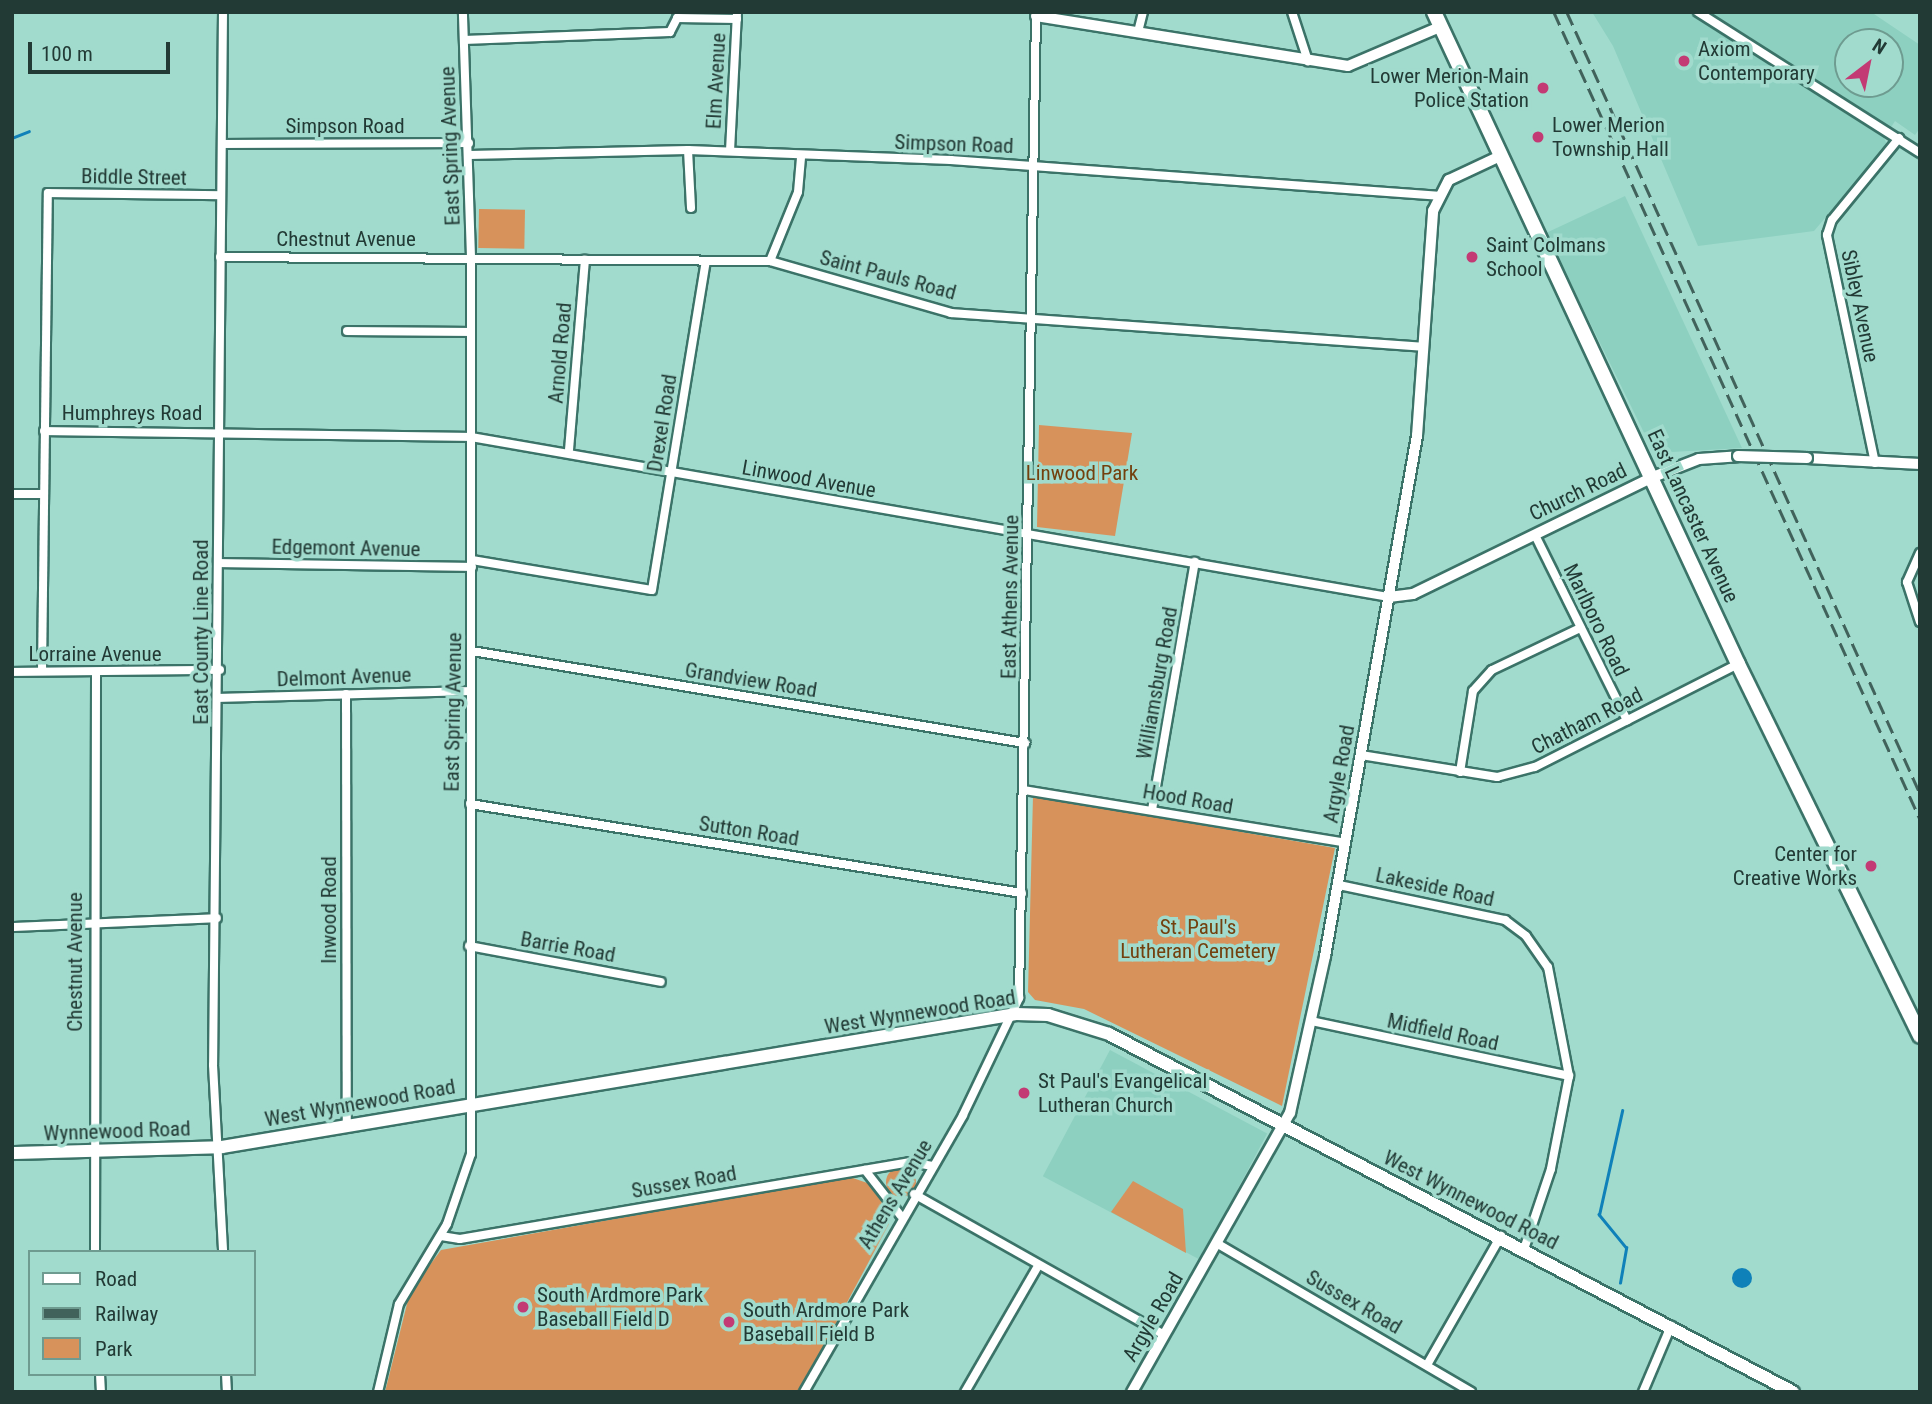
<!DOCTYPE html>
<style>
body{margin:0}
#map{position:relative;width:1932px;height:1404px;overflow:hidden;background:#a1dbcd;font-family:"Roboto Condensed",sans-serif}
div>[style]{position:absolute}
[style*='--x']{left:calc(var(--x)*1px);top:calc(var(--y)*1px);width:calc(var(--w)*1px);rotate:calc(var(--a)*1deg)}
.built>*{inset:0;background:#8dd0c0;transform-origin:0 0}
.green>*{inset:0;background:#d7925b;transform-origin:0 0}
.round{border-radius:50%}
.water>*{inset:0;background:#0f81b9}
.stream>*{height:2.5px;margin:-1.25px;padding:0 1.25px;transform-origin:1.25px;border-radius:1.25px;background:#0f81b9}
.roads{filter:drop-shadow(2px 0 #3b7368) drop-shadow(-2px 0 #3b7368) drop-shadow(0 2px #3b7368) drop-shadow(0 -2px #3b7368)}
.minor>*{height:8px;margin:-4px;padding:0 4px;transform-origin:4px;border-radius:4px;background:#fff}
.tertiary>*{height:10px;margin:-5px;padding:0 5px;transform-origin:5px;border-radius:5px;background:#fff}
.secondary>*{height:12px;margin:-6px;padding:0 6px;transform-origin:6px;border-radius:6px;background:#fff}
.trunk>*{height:14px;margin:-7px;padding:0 7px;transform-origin:7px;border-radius:7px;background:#fff}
.rail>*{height:2.5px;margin-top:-1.25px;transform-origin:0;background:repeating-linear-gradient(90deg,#41625b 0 14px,transparent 0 21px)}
.bridges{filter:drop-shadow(2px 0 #3b7368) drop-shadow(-2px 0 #3b7368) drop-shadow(0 2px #3b7368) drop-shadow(0 -2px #3b7368)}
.tertiary-bridge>*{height:10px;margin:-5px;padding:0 5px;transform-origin:5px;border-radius:5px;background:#fff}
.dots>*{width:19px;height:19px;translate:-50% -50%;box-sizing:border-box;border:4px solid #a1dbcd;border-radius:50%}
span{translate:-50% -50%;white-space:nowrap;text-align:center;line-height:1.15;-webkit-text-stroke:7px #a1dbcd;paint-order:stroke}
.poi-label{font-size:21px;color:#223a35}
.left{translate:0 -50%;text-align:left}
.right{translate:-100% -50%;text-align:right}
.street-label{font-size:21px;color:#223a35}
.park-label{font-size:21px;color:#73400e}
.frame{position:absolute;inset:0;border:14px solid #223a35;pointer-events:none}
.legend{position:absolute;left:28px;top:1250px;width:228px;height:126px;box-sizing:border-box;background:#a1dbcd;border:2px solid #6e9b90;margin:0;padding:9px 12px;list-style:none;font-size:21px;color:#223a35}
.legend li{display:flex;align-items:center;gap:14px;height:35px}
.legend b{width:35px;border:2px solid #6e9b90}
.north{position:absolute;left:1834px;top:28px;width:70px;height:70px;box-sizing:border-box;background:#a1dbcd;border:2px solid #6e9b90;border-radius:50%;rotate:32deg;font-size:19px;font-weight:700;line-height:28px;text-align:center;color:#223a35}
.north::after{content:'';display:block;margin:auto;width:24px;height:32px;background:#c33a74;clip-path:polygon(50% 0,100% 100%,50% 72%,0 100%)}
.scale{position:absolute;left:28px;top:42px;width:142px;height:32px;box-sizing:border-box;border:4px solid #223a35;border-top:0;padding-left:9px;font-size:21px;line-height:24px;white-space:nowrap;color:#223a35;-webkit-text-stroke:5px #a1dbcd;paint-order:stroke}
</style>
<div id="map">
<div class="built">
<i style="clip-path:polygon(evenodd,1592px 12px,1871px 12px,1920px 45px,1920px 128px,1915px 135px,1895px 121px,1884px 138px,1887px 145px,1814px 231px,1698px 246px,1613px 46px,1592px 12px,1848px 42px,1890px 42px,1890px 84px,1848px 84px,1848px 42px)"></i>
<i style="clip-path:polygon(1625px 196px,1742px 448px,1654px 453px,1546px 233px)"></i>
<i style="left:1110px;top:1050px;width:178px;height:143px;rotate:28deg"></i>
</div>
<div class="green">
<i style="left:479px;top:209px;width:46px;height:39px;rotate:1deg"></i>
<i style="clip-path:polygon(1039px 425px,1132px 433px,1115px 536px,1037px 527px)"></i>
<i style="clip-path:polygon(1033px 796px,1335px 848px,1282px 1106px,1084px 1009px,1035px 1000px,1028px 992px)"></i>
<i class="round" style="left:886px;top:1167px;width:30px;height:30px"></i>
<i style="clip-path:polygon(850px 1177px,873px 1185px,888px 1205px,889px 1224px,799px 1392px,385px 1392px,410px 1292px,441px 1250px)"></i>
<i style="clip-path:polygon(1133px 1181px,1183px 1209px,1186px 1253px,1111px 1212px)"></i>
</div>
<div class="water">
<i class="round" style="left:1732px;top:1268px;width:20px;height:20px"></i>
</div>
<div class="stream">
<i style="--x:12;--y:138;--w:18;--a:-22"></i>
<i style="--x:1620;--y:1283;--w:36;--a:-80"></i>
<i style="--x:1626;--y:1248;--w:43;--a:-129.3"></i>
<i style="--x:1599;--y:1215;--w:107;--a:-77.5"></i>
</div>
<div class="roads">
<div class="minor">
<i style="--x:223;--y:12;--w:1053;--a:90.54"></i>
<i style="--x:213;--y:1065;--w:187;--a:86.9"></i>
<i style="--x:1292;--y:12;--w:52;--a:71.9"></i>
<i style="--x:1698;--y:12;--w:263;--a:32.4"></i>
<i style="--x:1138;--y:32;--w:21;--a:-76"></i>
<i style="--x:464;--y:40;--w:206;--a:-2.2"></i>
<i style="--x:670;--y:32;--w:16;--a:-63"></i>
<i style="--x:677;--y:18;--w:60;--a:1"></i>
<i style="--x:222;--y:144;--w:247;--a:-0.2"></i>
<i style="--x:688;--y:150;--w:58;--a:87"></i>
<i style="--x:730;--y:151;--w:139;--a:-87.1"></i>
<i style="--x:469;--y:155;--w:219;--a:-1.3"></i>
<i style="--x:688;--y:150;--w:263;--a:2.2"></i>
<i style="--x:951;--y:160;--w:488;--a:4.2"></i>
<i style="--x:220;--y:257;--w:550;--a:0.42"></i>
<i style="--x:770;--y:261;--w:188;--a:16"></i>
<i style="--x:951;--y:313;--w:472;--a:4.1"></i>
<i style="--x:770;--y:261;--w:74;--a:-67.9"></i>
<i style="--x:798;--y:192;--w:36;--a:-85"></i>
<i style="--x:347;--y:331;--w:124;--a:0.5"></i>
<i style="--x:44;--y:431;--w:427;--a:0.8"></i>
<i style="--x:471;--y:437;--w:932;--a:9.89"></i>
<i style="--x:569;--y:450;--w:191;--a:-85.2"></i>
<i style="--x:1875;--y:463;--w:233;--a:-101.9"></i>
<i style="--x:1827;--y:235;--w:16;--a:-72"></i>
<i style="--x:1832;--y:220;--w:106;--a:-50.7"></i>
<i style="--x:12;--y:494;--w:31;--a:0"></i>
<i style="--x:1535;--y:535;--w:207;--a:63.6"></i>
<i style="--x:1920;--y:553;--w:32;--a:114"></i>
<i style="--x:1907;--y:582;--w:42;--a:72"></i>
<i style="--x:472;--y:560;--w:182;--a:9.5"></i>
<i style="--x:652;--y:590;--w:332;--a:-80.7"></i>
<i style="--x:219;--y:563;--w:253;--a:0.9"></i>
<i style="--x:472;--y:651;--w:561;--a:9.45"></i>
<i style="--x:42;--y:671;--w:478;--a:-89.3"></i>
<i style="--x:48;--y:193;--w:171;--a:0.7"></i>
<i style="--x:12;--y:672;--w:208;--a:-0.6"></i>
<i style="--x:346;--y:694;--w:432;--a:89.9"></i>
<i style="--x:220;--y:698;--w:248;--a:-1.6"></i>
<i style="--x:1361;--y:755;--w:138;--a:9.2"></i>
<i style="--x:1497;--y:777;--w:39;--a:-15"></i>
<i style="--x:1535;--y:767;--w:228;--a:-26.9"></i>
<i style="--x:1460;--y:772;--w:82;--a:-80.9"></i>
<i style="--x:1473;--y:691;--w:28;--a:-48"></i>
<i style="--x:1492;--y:670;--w:98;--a:-25.5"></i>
<i style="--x:1024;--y:790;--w:326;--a:9.3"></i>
<i style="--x:470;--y:804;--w:559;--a:9.16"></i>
<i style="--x:1152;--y:810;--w:252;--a:-80.2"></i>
<i style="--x:1339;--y:885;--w:170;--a:11.9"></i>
<i style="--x:1505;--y:920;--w:26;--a:37"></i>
<i style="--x:1526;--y:936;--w:38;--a:55"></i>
<i style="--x:1548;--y:967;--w:111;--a:79.1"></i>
<i style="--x:1569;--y:1076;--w:95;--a:101"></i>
<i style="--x:1551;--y:1169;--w:84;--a:108.6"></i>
<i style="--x:12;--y:927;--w:205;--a:-2.5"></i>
<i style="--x:469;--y:946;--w:195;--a:10.6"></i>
<i style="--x:1311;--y:1021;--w:264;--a:12"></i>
<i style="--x:865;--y:1170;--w:58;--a:52"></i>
<i style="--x:914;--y:1194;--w:287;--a:29.4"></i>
<i style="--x:441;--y:1236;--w:19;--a:9"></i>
<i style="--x:460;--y:1239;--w:457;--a:-9.7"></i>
<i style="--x:910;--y:1162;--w:23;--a:10"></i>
<i style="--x:1218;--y:1244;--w:293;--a:30.3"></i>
<i style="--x:95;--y:1252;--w:580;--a:-89.9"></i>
<i style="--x:1427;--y:1365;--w:149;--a:-60.2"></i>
<i style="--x:100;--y:1374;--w:18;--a:87"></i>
<i style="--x:226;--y:1374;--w:18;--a:87"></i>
<i style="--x:378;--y:1392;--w:90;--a:-76.6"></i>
<i style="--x:399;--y:1304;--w:93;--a:-59"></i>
<i style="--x:447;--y:1224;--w:74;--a:-71.1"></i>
<i style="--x:471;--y:1154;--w:897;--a:-90"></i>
<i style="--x:471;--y:257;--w:245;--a:-91.9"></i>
<i style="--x:804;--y:1392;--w:319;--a:-60.1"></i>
<i style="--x:963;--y:1115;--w:130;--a:-64.4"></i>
<i style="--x:1019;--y:998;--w:985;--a:-89.01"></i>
<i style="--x:965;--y:1392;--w:143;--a:-59.9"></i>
<i style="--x:1643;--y:1392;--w:72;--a:-67"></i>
</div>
<div class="tertiary">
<i style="--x:1036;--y:16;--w:316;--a:9.1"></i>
<i style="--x:1348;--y:66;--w:100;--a:-23"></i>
<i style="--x:1807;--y:458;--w:113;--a:3"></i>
<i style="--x:1389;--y:597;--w:24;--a:-7"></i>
<i style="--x:1413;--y:594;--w:267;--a:-26"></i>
<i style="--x:1653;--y:477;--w:49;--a:-21.4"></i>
<i style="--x:1699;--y:459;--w:39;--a:-4"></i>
<i style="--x:1132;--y:1392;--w:321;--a:-60.5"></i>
<i style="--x:1290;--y:1113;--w:161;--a:-77.4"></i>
<i style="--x:1325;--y:956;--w:528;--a:-79.97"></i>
<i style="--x:1417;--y:436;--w:226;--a:-85.9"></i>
<i style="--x:1433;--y:211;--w:35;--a:-63"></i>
<i style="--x:1449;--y:180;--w:56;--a:-25.2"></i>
</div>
<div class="secondary">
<i style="--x:12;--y:1153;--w:210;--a:-1.6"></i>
<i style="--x:222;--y:1147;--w:805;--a:-9.51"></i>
<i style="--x:1016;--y:1014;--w:32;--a:2"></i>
<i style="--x:1048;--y:1015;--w:64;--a:17.3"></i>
<i style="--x:1109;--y:1034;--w:772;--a:27.63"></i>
</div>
<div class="trunk">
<i style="--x:1434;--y:12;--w:719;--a:65"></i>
<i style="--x:1738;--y:664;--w:414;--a:63.9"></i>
</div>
</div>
<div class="rail">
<i style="--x:1554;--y:12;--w:886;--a:65.6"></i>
<i style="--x:1567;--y:12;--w:857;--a:65.68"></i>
</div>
<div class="bridges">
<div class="tertiary-bridge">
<i style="--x:1738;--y:456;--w:69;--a:1.7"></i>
</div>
</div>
<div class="dots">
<i style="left:1684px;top:61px;background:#c33a74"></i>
<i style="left:1543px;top:88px;background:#c33a74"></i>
<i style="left:1538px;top:137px;background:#c33a74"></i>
<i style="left:1472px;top:257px;background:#c33a74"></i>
<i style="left:1871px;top:866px;background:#c33a74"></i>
<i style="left:1024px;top:1093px;background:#c33a74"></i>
<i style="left:523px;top:1307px;background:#c33a74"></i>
<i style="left:729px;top:1322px;background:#c33a74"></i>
</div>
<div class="poi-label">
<span class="left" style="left:1698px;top:61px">Axiom<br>Contemporary</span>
<span class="right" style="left:1529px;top:88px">Lower Merion-Main<br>Police Station</span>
<span class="left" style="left:1552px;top:137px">Lower Merion<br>Township Hall</span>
<span class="left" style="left:1486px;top:257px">Saint Colmans<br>School</span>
<span class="right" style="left:1857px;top:866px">Center for<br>Creative Works</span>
<span class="left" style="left:1038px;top:1093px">St Paul's Evangelical<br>Lutheran Church</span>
<span class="left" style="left:537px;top:1307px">South Ardmore Park<br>Baseball Field D</span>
<span class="left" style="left:743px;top:1322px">South Ardmore Park<br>Baseball Field B</span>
</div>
<div class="street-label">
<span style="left:716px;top:81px;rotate:-87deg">Elm Avenue</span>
<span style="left:345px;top:126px">Simpson Road</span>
<span style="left:954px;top:144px;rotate:2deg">Simpson Road</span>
<span style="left:450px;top:146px;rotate:-92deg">East Spring Avenue</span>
<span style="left:134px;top:177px;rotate:1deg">Biddle Street</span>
<span style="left:346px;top:239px">Chestnut Avenue</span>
<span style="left:888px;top:275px;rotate:15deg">Saint Pauls Road</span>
<span style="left:1860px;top:306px;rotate:78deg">Sibley Avenue</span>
<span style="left:560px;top:353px;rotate:-85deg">Arnold Road</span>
<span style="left:132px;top:413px">Humphreys Road</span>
<span style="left:662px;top:423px;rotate:-81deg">Drexel Road</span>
<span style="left:809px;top:479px;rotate:10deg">Linwood Avenue</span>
<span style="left:1578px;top:492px;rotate:-26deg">Church Road</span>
<span style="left:1693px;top:516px;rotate:65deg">East Lancaster Avenue</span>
<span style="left:346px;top:548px;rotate:1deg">Edgemont Avenue</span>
<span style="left:1010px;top:597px;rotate:-89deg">East Athens Avenue</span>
<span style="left:1596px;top:620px;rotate:64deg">Marlboro Road</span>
<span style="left:201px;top:632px;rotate:-90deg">East County Line Road</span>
<span style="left:95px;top:654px">Lorraine Avenue</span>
<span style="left:344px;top:677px;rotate:-2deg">Delmont Avenue</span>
<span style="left:751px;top:680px;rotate:9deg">Grandview Road</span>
<span style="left:1157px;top:683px;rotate:-80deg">Williamsburg Road</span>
<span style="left:453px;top:712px;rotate:-89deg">East Spring Avenue</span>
<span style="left:1587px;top:721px;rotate:-27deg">Chatham Road</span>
<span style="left:1339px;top:774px;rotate:-80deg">Argyle Road</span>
<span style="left:1188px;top:799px;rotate:10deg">Hood Road</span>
<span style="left:749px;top:831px;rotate:9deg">Sutton Road</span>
<span style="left:1435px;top:887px;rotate:12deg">Lakeside Road</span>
<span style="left:329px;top:910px;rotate:-90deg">Inwood Road</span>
<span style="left:568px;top:947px;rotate:10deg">Barrie Road</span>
<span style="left:75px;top:962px;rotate:-90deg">Chestnut Avenue</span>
<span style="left:920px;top:1012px;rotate:-9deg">West Wynnewood Road</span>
<span style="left:1443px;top:1032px;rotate:12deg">Midfield Road</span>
<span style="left:360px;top:1103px;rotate:-10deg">West Wynnewood Road</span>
<span style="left:117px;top:1131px;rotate:-2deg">Wynnewood Road</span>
<span style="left:684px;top:1182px;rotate:-10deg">Sussex Road</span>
<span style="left:895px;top:1194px;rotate:-59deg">Athens Avenue</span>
<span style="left:1471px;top:1200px;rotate:27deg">West Wynnewood Road</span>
<span style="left:1354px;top:1302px;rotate:30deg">Sussex Road</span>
<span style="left:1153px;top:1317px;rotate:-60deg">Argyle Road</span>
</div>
<div class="park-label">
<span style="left:1082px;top:473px">Linwood Park</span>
<span style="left:1198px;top:939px">St. Paul's<br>Lutheran Cemetery</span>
</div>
<div class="frame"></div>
<ul class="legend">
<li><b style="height:9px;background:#fff"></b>Road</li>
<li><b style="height:9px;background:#41625b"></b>Railway</li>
<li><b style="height:19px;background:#d7925b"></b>Park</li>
</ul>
<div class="north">N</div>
<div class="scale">100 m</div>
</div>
